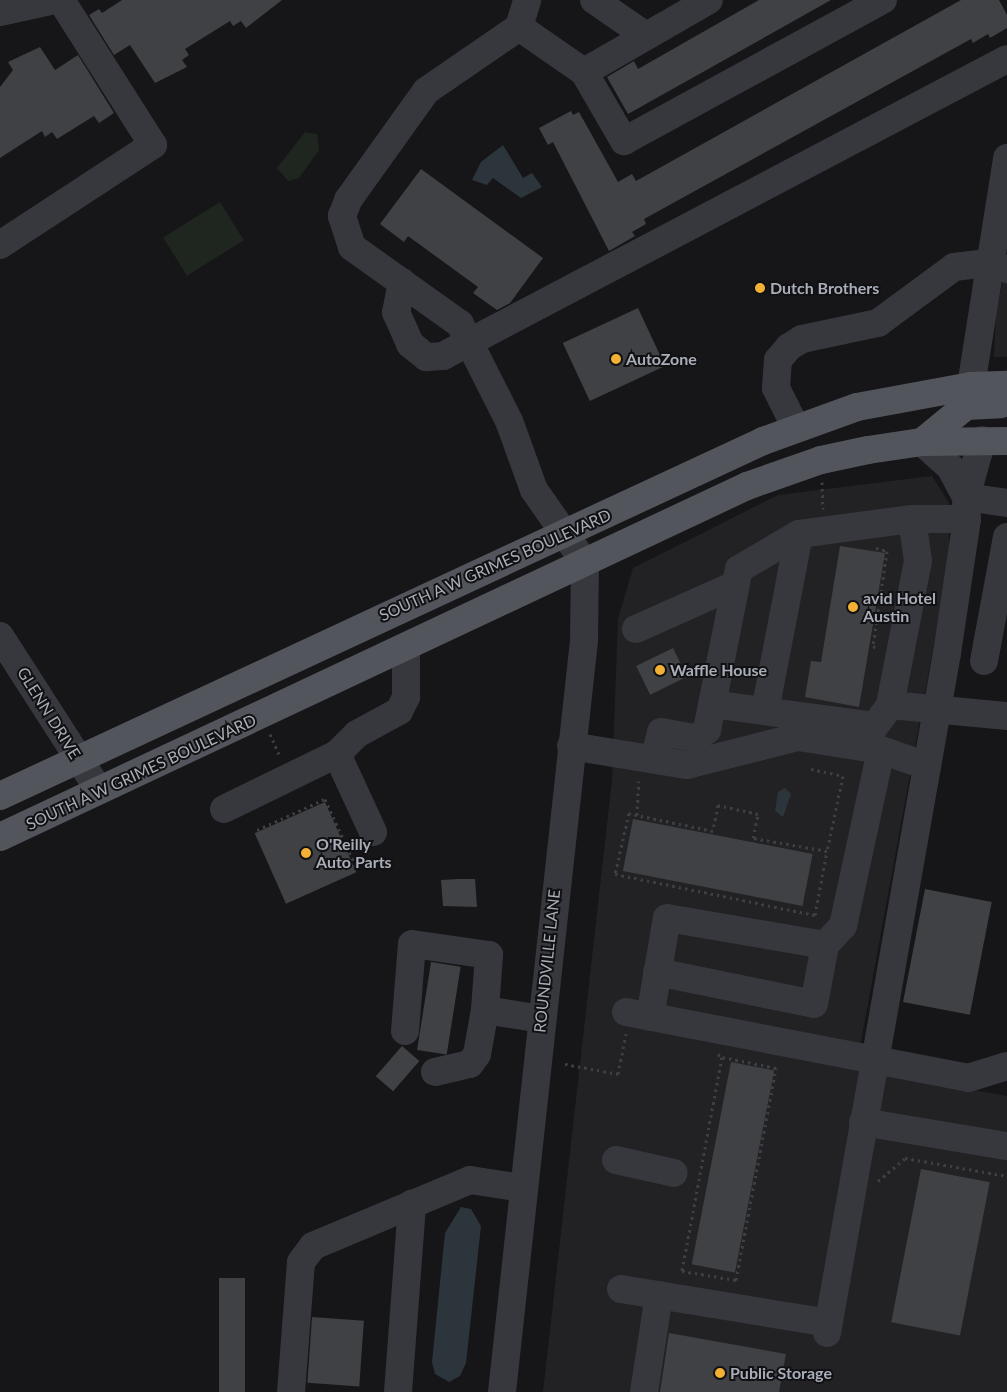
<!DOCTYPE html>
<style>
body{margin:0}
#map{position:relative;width:1007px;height:1392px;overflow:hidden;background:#161618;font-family:Lato,sans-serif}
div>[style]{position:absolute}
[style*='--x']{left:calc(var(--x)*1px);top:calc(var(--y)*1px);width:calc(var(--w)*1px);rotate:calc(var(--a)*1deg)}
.built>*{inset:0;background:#222225}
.green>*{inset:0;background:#1e261f;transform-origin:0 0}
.water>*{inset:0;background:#2c353c}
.building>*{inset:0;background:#404145;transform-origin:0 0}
.path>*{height:3px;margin-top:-1.5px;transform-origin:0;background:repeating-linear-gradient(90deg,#3d3f44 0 2.5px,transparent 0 6.5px)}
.minor>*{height:28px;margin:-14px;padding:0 14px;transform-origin:14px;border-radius:14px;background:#37383d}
.major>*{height:28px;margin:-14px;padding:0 14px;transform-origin:14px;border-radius:14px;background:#53555c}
.dots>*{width:14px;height:14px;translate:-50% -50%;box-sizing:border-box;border:2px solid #111113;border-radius:50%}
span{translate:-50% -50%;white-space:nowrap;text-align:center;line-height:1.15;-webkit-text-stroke:4px #111113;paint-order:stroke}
.poi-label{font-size:16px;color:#a8adb8;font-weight:700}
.left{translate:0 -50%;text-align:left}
.street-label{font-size:16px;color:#a8adb8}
</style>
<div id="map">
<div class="built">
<i style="clip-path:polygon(1007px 258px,1007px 357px,994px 357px,996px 315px)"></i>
<i style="clip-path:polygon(932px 476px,949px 503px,949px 562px,856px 1069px,1007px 1096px,1007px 1392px,543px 1392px,612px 780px,618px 619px,633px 568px,778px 495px)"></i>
</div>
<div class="green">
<i style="clip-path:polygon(305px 132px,317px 134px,319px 150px,299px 178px,288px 181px,277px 168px)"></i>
<i style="left:220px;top:202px;width:45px;height:67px;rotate:58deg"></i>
</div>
<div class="water">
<i style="clip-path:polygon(503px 145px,523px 178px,532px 173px,542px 187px,521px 198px,493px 178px,487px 185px,472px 180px,481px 162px)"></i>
<i style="clip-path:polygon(785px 788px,791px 794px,783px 817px,775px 811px,778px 792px)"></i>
<i style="clip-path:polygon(461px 1207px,471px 1209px,481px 1226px,466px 1363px,460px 1376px,449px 1382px,435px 1374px,432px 1362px,445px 1233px)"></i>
</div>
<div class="building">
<i style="clip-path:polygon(122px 0,282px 0,246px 28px,241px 21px,233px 26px,230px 21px,185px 49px,189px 55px,182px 60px,187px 67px,155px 83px,130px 45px,114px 55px,89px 15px,99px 9px,102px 13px)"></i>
<i style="clip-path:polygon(759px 0,831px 0,628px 114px,607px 77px,634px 61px,638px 69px)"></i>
<i style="clip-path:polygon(961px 0,999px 0,1007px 15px,1007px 28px,990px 38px,988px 34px,973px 43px,971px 39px,644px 219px,646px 224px,632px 232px,635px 236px,609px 251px,553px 142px,548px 145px,539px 128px,571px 111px,573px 115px,579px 112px,618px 182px,632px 174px,636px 181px)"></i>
<i style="clip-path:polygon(40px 47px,55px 70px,78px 55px,114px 113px,99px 123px,94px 116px,57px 139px,52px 132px,45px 137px,42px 131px,0 158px,0 87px,13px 70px,8px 62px)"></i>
<i style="clip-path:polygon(421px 169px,543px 258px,510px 303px,497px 310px,473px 293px,478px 287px,408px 236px,404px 242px,380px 224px)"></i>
<i style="left:638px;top:308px;width:64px;height:83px;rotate:65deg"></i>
<i style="clip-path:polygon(840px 546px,885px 553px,859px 707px,805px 697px,811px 661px,821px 662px)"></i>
<i style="left:673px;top:648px;width:32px;height:41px;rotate:64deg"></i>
<i style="left:325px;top:802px;width:77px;height:77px;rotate:66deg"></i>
<i style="left:633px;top:819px;width:183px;height:53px;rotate:11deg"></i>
<i style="clip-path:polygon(459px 879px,475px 879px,477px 907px,443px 906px,441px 880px)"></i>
<i style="left:925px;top:889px;width:68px;height:115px;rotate:11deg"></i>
<i style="left:431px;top:962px;width:30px;height:89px;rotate:9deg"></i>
<i style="left:402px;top:1046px;width:23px;height:40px;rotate:41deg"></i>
<i style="left:731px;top:1062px;width:44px;height:206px;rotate:11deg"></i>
<i style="left:921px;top:1169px;width:70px;height:156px;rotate:11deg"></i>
<i style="left:219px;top:1278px;width:26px;height:114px"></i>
<i style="left:312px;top:1317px;width:52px;height:66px;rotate:4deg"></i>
<i style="clip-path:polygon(669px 1333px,786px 1354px,779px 1392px,660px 1392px)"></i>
</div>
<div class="path">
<i style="--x:822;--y:482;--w:27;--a:88"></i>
<i style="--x:876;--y:548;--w:11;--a:15"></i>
<i style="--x:887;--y:551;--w:96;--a:98.4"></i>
<i style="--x:873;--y:646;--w:4;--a:27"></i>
<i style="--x:270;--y:734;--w:22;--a:66"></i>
<i style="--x:811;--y:769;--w:33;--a:12"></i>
<i style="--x:843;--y:776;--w:77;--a:102"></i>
<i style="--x:637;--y:815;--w:8;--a:-166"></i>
<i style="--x:629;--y:813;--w:63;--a:102.9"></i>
<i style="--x:615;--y:874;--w:204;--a:11.6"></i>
<i style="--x:815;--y:915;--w:65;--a:-79.4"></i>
<i style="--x:827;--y:851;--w:75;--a:-170"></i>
<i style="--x:753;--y:838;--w:25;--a:-78"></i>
<i style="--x:758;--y:814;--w:41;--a:-167.3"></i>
<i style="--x:718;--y:805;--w:26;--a:101"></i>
<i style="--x:713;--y:831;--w:78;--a:-168.1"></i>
<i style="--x:637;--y:815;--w:34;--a:-87"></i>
<i style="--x:257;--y:830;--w:75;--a:-24.5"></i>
<i style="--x:325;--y:799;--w:75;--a:65.5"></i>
<i style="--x:718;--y:1054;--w:5;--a:37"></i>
<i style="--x:722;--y:1057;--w:218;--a:100.6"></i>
<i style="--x:682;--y:1271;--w:55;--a:9.5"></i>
<i style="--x:736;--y:1280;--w:216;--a:-79.3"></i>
<i style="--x:776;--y:1068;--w:55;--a:-168.5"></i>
<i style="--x:565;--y:1064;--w:54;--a:10.7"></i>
<i style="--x:618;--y:1074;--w:41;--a:-78.7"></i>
<i style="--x:878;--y:1181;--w:35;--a:-40"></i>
<i style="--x:905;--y:1158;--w:104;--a:10"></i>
</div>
<div class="minor">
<i style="--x:594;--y:0;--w:63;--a:34.7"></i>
<i style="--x:0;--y:12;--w:56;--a:-12.3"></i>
<i style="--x:519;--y:27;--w:28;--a:-73"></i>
<i style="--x:584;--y:72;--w:144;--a:-29.9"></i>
<i style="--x:0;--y:245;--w:183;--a:-33.2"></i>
<i style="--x:153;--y:145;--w:172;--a:-122.4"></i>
<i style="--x:402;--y:282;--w:31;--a:101"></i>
<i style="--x:396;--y:312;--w:35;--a:66"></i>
<i style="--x:410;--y:344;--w:21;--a:39"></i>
<i style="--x:426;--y:357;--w:17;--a:-3"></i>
<i style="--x:443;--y:356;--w:637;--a:-27.77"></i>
<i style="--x:971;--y:386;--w:231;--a:-81"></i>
<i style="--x:796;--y:428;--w:45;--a:-116.6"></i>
<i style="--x:776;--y:388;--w:28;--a:-86"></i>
<i style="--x:778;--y:360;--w:17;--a:-50"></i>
<i style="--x:789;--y:347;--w:15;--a:-32"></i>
<i style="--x:802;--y:339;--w:78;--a:-11.9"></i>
<i style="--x:878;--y:323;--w:94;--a:-36.4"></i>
<i style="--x:954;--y:267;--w:34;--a:-7"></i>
<i style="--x:988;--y:263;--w:20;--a:18"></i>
<i style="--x:922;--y:442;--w:38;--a:42"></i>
<i style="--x:950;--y:467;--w:34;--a:62"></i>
<i style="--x:966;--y:497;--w:41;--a:8.3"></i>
<i style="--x:636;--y:629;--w:108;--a:-24"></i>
<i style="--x:0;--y:636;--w:183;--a:57.3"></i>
<i style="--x:984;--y:661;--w:126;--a:-79.5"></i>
<i style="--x:712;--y:704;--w:164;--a:7.7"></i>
<i style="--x:875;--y:726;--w:26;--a:-54"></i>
<i style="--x:890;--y:705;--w:118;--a:5.4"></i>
<i style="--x:890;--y:705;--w:147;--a:-79"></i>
<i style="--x:918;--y:561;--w:42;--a:-98.1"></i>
<i style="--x:765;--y:711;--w:180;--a:-79.1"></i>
<i style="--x:571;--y:746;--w:118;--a:9.3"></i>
<i style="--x:687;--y:765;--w:114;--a:-14.2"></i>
<i style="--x:798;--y:737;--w:84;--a:8.9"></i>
<i style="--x:881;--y:750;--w:49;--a:19.2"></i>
<i style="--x:337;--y:754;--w:86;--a:65.2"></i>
<i style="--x:654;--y:759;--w:28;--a:-75"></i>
<i style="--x:661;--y:732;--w:36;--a:10"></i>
<i style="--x:696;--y:738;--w:14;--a:-36"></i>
<i style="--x:707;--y:730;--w:164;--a:-78.8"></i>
<i style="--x:739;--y:569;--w:69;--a:-30.3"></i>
<i style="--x:799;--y:534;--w:114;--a:-7.6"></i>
<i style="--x:912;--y:519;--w:55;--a:0"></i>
<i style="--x:224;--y:809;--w:126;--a:-26"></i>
<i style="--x:337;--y:754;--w:28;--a:-45"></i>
<i style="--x:357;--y:734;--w:48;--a:-28.7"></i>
<i style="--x:399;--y:711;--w:16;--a:-63"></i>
<i style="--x:406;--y:697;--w:47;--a:-90"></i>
<i style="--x:657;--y:972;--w:160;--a:11.5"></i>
<i style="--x:814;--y:1004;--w:60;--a:-79.4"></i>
<i style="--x:825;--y:945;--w:26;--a:-47"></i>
<i style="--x:843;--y:926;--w:180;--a:-77.8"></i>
<i style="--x:626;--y:1012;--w:348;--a:10.9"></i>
<i style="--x:968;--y:1078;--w:41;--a:-17.1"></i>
<i style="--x:650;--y:1017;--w:100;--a:-80.3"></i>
<i style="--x:667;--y:918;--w:160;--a:9.7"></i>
<i style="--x:405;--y:1031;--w:87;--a:-85.4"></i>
<i style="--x:412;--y:944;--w:78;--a:8.1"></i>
<i style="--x:489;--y:955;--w:55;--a:94.2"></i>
<i style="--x:435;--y:1072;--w:36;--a:-13"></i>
<i style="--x:470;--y:1064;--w:12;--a:-55"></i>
<i style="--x:477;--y:1054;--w:45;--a:-79.7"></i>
<i style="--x:485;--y:1010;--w:57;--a:9.1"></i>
<i style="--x:863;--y:1122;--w:146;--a:9.5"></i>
<i style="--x:616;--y:1160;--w:59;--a:12.6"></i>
<i style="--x:621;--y:1289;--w:210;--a:9.3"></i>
<i style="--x:827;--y:1333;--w:691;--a:-79.99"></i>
<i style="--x:947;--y:653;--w:135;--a:-81.5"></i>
<i style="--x:967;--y:519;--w:22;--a:-93"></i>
<i style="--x:966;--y:497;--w:59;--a:-74.3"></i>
<i style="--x:291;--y:1392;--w:130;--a:-85.6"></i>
<i style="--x:301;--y:1262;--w:20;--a:-53"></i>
<i style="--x:313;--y:1246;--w:170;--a:-22.8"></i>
<i style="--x:470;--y:1180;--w:53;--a:8.7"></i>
<i style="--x:398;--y:1392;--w:189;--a:-85.7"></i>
<i style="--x:502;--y:1392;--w:755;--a:-83.77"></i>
<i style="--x:584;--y:641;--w:78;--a:-89.3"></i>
<i style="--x:585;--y:563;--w:89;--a:-124.9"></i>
<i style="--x:534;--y:490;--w:73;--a:-109.9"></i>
<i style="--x:509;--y:421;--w:109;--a:-116.8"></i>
<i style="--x:460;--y:324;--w:133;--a:-144.5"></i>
<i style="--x:352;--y:247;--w:33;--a:-108"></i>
<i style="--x:342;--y:216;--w:17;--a:-69"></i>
<i style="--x:348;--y:200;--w:134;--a:-54.4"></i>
<i style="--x:426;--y:91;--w:113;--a:-34.5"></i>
<i style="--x:519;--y:27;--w:79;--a:34.7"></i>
<i style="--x:584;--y:72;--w:80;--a:59.9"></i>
<i style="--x:624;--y:141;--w:295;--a:-28.6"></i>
<i style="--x:644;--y:1392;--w:98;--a:-81.2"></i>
</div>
<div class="major">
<i style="--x:922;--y:442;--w:57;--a:-39.3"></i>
<i style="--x:966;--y:406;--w:35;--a:-3"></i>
<i style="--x:0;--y:796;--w:842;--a:-24.95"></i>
<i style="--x:763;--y:441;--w:100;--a:-19.9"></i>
<i style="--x:857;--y:407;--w:116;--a:-10.4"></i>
<i style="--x:971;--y:386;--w:36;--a:-2"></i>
<i style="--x:0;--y:837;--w:825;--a:-25.17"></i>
<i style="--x:747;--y:486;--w:78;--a:-19.4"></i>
<i style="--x:821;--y:460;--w:48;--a:-12"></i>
<i style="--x:868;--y:450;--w:55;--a:-8.4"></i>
<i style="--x:922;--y:442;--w:85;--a:-0.7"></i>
</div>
<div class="dots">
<i style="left:760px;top:288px;background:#f2b134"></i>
<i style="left:616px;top:359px;background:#f2b134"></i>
<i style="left:853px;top:607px;background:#f2b134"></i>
<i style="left:660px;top:670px;background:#f2b134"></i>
<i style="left:306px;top:853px;background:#f2b134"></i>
<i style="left:720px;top:1373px;background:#f2b134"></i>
</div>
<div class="poi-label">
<span class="left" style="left:770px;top:288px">Dutch Brothers</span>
<span class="left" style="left:626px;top:359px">AutoZone</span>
<span class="left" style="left:863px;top:607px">avid Hotel<br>Austin</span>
<span class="left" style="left:670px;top:670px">Waffle House</span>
<span class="left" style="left:316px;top:853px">O'Reilly<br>Auto Parts</span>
<span class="left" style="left:730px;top:1373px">Public Storage</span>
</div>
<div class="street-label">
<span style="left:495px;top:565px;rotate:-24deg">SOUTH A W GRIMES BOULEVARD</span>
<span style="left:49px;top:713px;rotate:58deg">GLENN DRIVE</span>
<span style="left:141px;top:772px;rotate:-25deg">SOUTH A W GRIMES BOULEVARD</span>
<span style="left:547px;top:961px;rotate:-84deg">ROUNDVILLE LANE</span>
</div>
</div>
